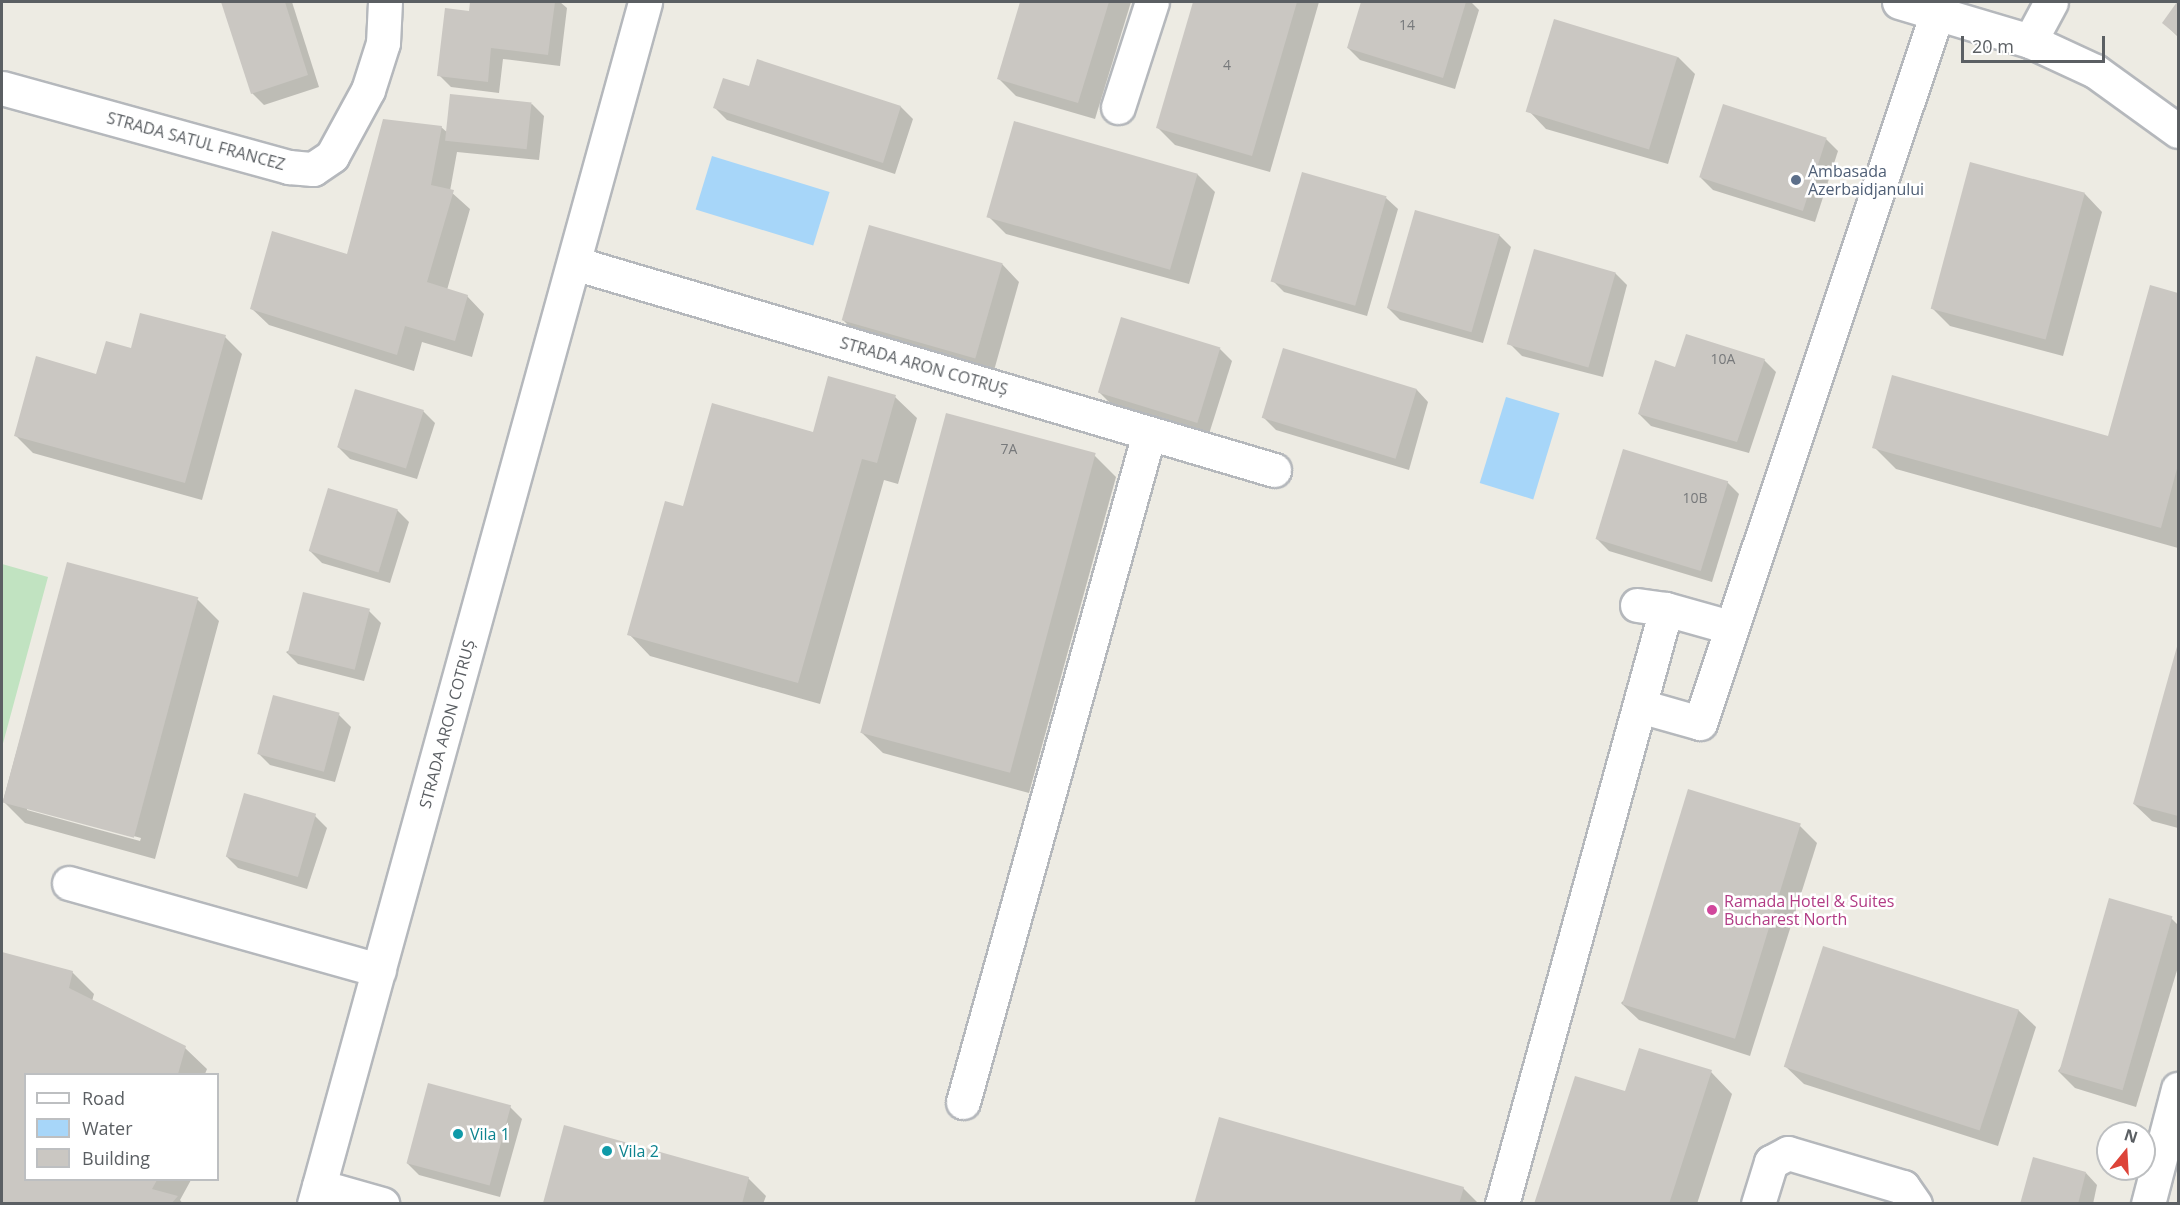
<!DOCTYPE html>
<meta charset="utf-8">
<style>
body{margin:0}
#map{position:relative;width:2180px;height:1205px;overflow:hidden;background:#edebe3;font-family:"Open Sans",sans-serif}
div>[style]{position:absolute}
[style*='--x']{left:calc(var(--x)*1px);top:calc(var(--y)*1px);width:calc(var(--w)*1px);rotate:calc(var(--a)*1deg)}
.green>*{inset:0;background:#c1e3c1}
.water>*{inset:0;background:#a7d6f9;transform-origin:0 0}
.shadow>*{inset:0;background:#0003}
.building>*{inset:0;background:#cac7c2;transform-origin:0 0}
.roads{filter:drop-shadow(2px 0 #b5b8bc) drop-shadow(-2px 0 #b5b8bc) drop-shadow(0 2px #b5b8bc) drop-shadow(0 -2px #b5b8bc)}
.minor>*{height:33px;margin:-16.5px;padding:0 16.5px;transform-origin:16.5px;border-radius:16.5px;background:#fff}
.dots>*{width:16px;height:16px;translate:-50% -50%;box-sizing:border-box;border:3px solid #fff;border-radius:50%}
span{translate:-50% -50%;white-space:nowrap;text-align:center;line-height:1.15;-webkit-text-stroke:5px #fff;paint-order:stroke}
.number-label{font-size:14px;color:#77797b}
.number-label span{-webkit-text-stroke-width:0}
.street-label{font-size:16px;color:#5b5f63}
.service-label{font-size:16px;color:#4e5e75}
.left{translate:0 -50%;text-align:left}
.hotel-label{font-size:16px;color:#b23c85}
.culture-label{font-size:16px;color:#0d838f}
.frame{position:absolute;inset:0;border:3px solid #5b5f63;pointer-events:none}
.legend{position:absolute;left:24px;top:1073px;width:195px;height:108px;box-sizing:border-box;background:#fff;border:2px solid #bdbfc1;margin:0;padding:8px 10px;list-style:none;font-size:18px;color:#5b5f63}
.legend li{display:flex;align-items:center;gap:12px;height:30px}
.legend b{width:30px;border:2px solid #bdbfc1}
.north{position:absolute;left:2096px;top:1121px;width:60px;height:60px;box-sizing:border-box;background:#fff;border:2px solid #bdbfc1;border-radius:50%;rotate:18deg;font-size:16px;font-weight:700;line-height:24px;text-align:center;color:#5b5f63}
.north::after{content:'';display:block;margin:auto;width:21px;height:27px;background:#dd4439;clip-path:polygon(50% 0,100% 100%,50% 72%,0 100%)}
.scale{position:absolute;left:1961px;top:36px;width:144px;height:27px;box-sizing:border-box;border:3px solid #5b5f63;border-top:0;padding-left:8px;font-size:18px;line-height:21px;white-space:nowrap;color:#5b5f63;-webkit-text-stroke:4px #fff;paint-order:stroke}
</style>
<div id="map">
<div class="green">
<i style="clip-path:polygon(2px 564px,48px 577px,2px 747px)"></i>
</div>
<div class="water">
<i style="left:712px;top:156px;width:123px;height:56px;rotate:17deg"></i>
<i style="left:1506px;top:397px;width:56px;height:90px;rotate:17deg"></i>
</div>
<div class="shadow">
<i style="clip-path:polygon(223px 2px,292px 2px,319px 87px,264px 105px,252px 93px)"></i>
<i style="clip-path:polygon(472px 2px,560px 2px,567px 8px,560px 66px,503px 59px,499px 93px,451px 87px,439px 75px,470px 13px)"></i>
<i style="clip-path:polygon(1021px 2px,1131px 2px,1095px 119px,1016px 96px,998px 78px)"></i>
<i style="clip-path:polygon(1194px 2px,1319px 2px,1270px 172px,1175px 145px,1158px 128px)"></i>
<i style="clip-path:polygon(1363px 2px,1471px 2px,1479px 10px,1455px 89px,1360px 60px,1348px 48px)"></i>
<i style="clip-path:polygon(2178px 2px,2178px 37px,2164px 23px)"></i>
<i style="clip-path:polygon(1678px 57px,1695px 74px,1668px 164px,1546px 129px,1529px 111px)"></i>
<i style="clip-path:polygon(758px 61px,901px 107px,913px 119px,895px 174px,727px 120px,715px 108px,749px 88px)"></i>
<i style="clip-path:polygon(532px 104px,544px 116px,539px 160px,457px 152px,450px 191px,470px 209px,447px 290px,467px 296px,484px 314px,472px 357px,422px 342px,414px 371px,269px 325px,251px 308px,348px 256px,441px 127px,448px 133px)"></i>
<i style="clip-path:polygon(1826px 139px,1838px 151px,1815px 222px,1713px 190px,1701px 178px)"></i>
<i style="clip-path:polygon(1971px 164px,2085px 194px,2102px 212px,2063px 356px,1950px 326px,1933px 309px)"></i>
<i style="clip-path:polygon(1197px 174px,1215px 192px,1189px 284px,1006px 234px,989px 217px)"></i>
<i style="clip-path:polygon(1386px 198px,1398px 209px,1367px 316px,1284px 292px,1272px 280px)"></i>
<i style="clip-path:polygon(1499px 235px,1511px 247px,1483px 343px,1400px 320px,1388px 308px)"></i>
<i style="clip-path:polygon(1002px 264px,1019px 282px,993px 374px,860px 337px,843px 320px)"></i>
<i style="clip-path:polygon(1615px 273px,1627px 285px,1603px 377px,1522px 356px,1510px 344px)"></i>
<i style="clip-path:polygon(2151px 287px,2178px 294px,2178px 548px,1896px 469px,1874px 447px,2109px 438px)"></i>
<i style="clip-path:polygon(225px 337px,242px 354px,202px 500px,33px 453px,16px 436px,132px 349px)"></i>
<i style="clip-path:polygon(1220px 349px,1232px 361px,1209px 434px,1111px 404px,1099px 392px)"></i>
<i style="clip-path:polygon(1284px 350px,1417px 390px,1428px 402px,1409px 470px,1276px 430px,1264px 418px)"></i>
<i style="clip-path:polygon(1764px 360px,1776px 372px,1749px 453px,1651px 426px,1639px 414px,1676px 369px)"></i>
<i style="clip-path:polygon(895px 397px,917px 418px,898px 484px,884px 480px,820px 704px,650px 656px,629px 634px,684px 508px,814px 433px)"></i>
<i style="clip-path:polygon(423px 411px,435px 423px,417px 479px,350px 459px,338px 447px)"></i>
<i style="clip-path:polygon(1094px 455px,1116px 477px,1029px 793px,883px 753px,861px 732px)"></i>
<i style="clip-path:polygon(1727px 482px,1739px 494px,1712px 582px,1609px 551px,1597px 539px)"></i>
<i style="clip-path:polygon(397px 510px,409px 522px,390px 583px,322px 563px,310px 551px)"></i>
<i style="clip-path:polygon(evenodd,68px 564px,198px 600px,219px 621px,155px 859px,25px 823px,3px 801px,68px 564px,27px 807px,141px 838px,140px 841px,27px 810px,27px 807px)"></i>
<i style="clip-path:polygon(369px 611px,381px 623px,364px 681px,298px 664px,286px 652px)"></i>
<i style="clip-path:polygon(2178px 646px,2178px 828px,2152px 821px,2134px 804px)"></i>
<i style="clip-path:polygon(339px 715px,351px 727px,335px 782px,270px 765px,258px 753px)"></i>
<i style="clip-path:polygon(315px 816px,327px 828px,307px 889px,238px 868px,226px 856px)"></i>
<i style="clip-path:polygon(1800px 826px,1817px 843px,1750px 1056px,1639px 1020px,1621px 1003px)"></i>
<i style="clip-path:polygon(2171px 918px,2178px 925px,2178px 967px,2136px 1107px,2075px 1088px,2058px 1071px)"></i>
<i style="clip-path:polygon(1824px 948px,2018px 1010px,2036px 1027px,1998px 1146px,1804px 1084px,1786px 1067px)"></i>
<i style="clip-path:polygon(2px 953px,72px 972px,94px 994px,92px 1001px,185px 1048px,207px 1069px,205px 1074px,26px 1074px,26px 1180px,191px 1180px,180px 1200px,183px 1204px,2px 1204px)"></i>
<i style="clip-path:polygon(1711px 1072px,1732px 1094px,1697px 1204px,1536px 1204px,1626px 1093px)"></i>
<i style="clip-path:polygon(510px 1107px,522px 1119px,500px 1197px,419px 1175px,407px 1163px)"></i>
<i style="clip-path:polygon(2086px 1173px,2097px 1185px,2093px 1204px,2022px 1204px)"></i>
<i style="clip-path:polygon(748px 1178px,766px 1196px,763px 1204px,544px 1202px)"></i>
<i style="clip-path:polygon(1463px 1188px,1479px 1204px,1196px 1204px)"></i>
</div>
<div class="building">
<i style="clip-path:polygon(221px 2px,285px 2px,308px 75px,251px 94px)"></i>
<i style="clip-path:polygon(470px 2px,555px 2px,548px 55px,491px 48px,488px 82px,437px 76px,445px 8px,469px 11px)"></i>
<i style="clip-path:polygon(1020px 2px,1109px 2px,1078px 103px,997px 79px)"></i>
<i style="clip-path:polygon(1193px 2px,1297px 2px,1252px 156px,1156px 128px)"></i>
<i style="clip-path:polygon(1361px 2px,1466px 2px,1443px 78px,1347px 48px)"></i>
<i style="clip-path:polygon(2177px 2px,2178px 2px,2178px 36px,2162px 23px)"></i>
<i style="left:1554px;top:19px;width:129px;height:97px;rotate:17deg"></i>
<i style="clip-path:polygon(757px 59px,901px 106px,883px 163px,713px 108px,723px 78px,749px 86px)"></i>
<i style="left:450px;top:94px;width:82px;height:47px;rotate:6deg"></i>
<i style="left:1723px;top:104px;width:109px;height:77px;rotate:18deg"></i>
<i style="clip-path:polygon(383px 119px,442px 126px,431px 185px,454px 190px,427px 282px,468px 295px,455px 341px,405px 326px,397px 355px,250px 309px,272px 231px,347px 254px)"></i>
<i style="left:1014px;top:121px;width:191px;height:100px;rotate:16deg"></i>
<i style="left:1970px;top:162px;width:119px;height:152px;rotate:15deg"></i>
<i style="left:1302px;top:172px;width:88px;height:114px;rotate:16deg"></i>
<i style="left:1415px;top:210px;width:88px;height:102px;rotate:16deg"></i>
<i style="left:869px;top:225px;width:139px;height:99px;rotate:16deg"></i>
<i style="left:1534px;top:249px;width:85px;height:99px;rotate:16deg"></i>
<i style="clip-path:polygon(2150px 285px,2178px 293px,2178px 465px,2161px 528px,1872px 448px,1892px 375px,2108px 436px)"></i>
<i style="clip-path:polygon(140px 313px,226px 335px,185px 483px,14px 436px,36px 356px,96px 374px,106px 341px,131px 348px)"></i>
<i style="left:1121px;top:317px;width:104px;height:79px;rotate:17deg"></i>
<i style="clip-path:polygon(1686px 334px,1765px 359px,1737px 442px,1638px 414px,1655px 360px,1675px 367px)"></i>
<i style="left:1283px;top:348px;width:140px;height:73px;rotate:17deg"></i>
<i style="clip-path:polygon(828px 376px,896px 395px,877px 463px,862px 459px,798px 683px,627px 635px,665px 501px,683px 506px,712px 403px,813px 432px)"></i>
<i style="left:355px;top:389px;width:72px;height:61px;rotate:17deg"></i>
<i style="left:946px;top:413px;width:155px;height:331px;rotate:15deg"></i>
<i style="left:1623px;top:449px;width:110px;height:94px;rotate:17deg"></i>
<i style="left:328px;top:488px;width:73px;height:66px;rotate:17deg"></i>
<i style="left:67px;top:562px;width:136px;height:249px;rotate:15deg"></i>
<i style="left:303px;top:592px;width:69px;height:63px;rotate:14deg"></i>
<i style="clip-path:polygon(2178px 643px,2178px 816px,2133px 804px)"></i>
<i style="left:273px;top:695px;width:69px;height:61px;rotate:15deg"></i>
<i style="left:1688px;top:789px;width:118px;height:225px;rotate:17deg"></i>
<i style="left:244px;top:793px;width:75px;height:66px;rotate:16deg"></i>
<i style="left:2109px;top:898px;width:66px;height:181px;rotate:16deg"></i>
<i style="left:1823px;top:946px;width:206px;height:127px;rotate:18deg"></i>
<i style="clip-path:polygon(2px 952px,73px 971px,69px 988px,186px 1046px,178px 1074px,26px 1074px,26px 1180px,157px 1180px,152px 1189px,178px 1196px,171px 1204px,2px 1204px)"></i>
<i style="clip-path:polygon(1639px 1048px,1712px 1070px,1669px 1204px,1534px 1204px,1575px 1076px,1625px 1091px)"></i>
<i style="left:428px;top:1083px;width:86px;height:83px;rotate:15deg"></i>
<i style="clip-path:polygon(1219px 1117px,1464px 1187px,1459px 1204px,1194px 1204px)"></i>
<i style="clip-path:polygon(564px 1125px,749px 1177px,742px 1204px,543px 1203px)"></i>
<i style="clip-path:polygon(2033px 1157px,2086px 1172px,2078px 1204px,2020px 1204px)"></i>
</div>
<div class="roads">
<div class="minor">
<i style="--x:1899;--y:2;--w:137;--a:16.6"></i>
<i style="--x:2030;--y:41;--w:72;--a:24.8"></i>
<i style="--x:2095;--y:71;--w:102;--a:35.9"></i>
<i style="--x:2030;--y:41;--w:44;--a:-61.7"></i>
<i style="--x:2;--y:88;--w:298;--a:15.4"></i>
<i style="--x:289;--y:167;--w:24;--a:5"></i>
<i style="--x:313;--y:169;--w:23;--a:-34"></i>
<i style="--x:332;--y:156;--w:75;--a:-61.4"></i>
<i style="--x:368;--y:90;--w:49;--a:-72.3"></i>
<i style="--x:383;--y:43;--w:41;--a:-87.2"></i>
<i style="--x:1118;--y:107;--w:110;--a:-72.1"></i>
<i style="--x:574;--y:263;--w:730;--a:16.47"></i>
<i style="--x:1637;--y:605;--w:29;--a:8"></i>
<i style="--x:1640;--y:706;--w:62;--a:15.8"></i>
<i style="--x:1700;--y:723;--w:749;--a:-71.54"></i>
<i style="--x:69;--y:883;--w:322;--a:15.7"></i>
<i style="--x:963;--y:1102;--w:694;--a:-74.46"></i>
<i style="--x:319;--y:1186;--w:66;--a:15.9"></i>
<i style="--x:314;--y:1204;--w:1247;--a:-74.6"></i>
<i style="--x:1502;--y:1204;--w:617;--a:-74.59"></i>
<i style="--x:1666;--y:609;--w:66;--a:15.7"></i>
<i style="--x:1758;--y:1204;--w:44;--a:-72.8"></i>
<i style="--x:1771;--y:1162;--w:19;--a:-28"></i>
<i style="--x:1788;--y:1153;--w:120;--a:16.5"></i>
<i style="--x:1903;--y:1187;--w:21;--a:55"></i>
<i style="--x:2148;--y:1204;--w:119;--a:-75.4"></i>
</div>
</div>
<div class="dots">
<i style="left:1796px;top:180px;background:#5c6f8a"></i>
<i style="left:1712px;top:910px;background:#d1479c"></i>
<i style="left:458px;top:1134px;background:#0f9aa8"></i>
<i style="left:607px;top:1151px;background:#0f9aa8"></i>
</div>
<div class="number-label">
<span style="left:1407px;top:25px">14</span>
<span style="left:1227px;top:65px">4</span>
<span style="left:1723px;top:359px">10A</span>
<span style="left:1009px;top:449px">7A</span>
<span style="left:1695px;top:498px">10B</span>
</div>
<div class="street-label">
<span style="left:196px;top:141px;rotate:15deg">STRADA SATUL FRANCEZ</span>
<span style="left:924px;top:366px;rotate:16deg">STRADA ARON COTRUȘ</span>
<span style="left:447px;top:724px;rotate:-75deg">STRADA ARON COTRUȘ</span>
</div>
<div class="service-label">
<span class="left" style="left:1808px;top:180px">Ambasada<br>Azerbaidjanului</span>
</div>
<div class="hotel-label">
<span class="left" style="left:1724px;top:910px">Ramada Hotel &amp; Suites<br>Bucharest North</span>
</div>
<div class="culture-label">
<span class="left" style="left:470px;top:1134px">Vila 1</span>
<span class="left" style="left:619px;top:1151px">Vila 2</span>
</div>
<div class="frame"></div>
<ul class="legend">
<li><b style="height:8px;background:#fff"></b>Road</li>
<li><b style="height:16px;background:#a7d6f9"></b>Water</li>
<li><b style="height:16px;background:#cac7c2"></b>Building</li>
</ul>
<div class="north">N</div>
<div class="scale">20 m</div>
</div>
